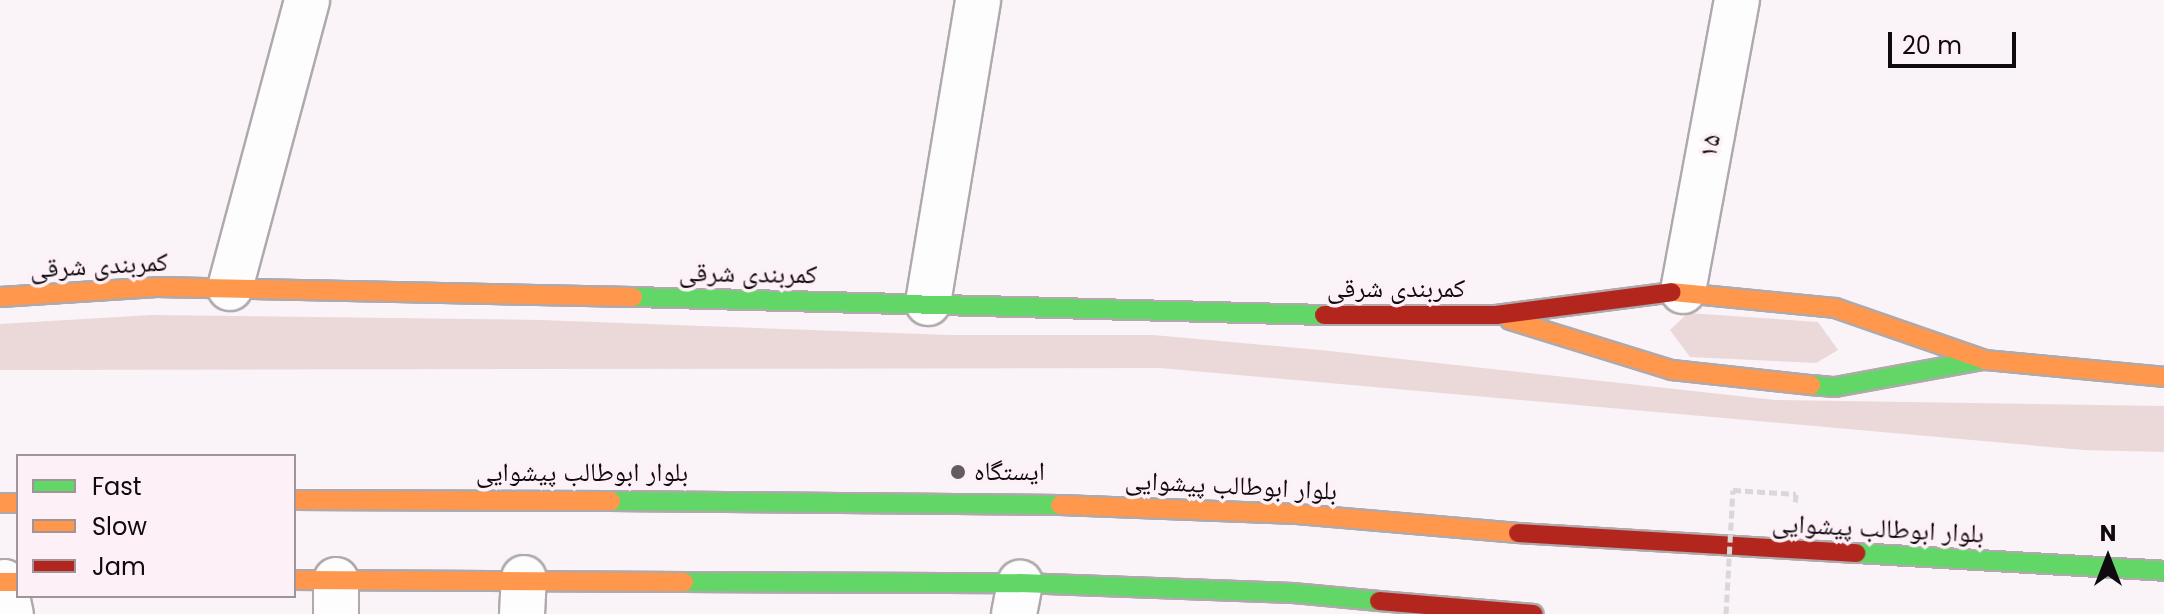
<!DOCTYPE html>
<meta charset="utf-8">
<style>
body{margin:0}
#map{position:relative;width:2164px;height:614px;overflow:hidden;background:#faf3f7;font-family:Poppins,"Noto Naskh Arabic",sans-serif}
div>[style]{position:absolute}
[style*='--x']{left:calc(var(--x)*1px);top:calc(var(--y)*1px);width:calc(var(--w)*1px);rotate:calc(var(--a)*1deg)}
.green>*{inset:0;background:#ead9d8}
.path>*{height:5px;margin-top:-2.5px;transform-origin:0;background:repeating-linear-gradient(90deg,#dad7d8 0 8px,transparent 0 12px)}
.roads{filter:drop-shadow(2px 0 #afa9ac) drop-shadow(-2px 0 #afa9ac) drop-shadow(0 2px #afa9ac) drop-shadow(0 -2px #afa9ac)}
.street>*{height:44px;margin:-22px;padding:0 22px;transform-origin:22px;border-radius:22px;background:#fefdfe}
.fast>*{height:18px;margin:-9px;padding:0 9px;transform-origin:9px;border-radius:9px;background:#63d668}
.slow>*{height:18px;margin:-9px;padding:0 9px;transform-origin:9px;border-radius:9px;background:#ff974d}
.jam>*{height:18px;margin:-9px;padding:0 9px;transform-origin:9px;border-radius:9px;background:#b3261e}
.path-bridge>*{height:5px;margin-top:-2.5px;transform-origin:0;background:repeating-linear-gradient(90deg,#dad7d8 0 8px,transparent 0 12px)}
.dots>*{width:22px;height:22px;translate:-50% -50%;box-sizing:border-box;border:4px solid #fdf0f7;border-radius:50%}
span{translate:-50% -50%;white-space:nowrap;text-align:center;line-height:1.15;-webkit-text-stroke:7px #fdf0f7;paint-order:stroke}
.street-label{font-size:26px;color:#0f0a0d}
.poi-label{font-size:26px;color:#0f0a0d}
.left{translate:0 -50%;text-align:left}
.legend{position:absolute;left:16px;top:454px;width:280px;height:144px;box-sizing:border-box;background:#fdf0f7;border:2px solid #9e9499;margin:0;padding:10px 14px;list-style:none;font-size:24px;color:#0f0a0d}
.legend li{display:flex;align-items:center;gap:16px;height:40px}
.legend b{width:40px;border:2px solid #9e9499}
.north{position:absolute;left:2068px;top:518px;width:80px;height:80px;-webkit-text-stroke:6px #fdf0f7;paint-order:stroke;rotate:0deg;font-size:22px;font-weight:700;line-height:32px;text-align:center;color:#0f0a0d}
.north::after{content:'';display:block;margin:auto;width:28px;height:36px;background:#0f0a0d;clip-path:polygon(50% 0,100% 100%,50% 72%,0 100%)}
.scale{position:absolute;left:1888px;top:32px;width:128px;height:36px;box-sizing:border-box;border:4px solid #0f0a0d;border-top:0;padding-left:10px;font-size:24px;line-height:28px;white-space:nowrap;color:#0f0a0d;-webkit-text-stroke:6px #fdf0f7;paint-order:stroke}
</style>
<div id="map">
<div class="green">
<i style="clip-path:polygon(1688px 313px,1818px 322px,1838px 350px,1816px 363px,1690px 357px,1670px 330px)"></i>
<i style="clip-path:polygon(151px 315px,540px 320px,949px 335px,1153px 335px,1320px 350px,1775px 400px,2164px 406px,2164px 452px,2084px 450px,1160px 368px,0 370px,0 324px)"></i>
</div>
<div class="path">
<i style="--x:1733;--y:490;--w:63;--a:3.6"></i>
<i style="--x:1796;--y:494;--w:11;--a:95"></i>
</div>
<div class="roads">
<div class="street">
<i style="--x:230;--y:288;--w:298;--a:-75"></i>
<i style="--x:1683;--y:291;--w:296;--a:-79.5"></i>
<i style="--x:928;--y:303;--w:307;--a:-80.6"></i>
<i style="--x:4;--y:582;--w:33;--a:78"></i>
<i style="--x:336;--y:614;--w:34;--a:-90"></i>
<i style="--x:522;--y:614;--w:36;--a:-87"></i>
<i style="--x:1014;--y:614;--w:32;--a:-79"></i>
</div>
<div class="fast">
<i style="--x:633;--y:297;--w:691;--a:1.49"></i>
<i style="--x:1811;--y:385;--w:24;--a:5"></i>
<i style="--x:1835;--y:387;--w:149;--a:-10.4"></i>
<i style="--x:611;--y:501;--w:449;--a:0.5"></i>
<i style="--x:1856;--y:553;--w:309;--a:3.3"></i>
<i style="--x:684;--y:582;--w:336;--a:0.2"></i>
<i style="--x:1020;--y:583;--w:273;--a:2.1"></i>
<i style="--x:1293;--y:593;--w:86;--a:5.3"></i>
</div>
<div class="slow">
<i style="--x:1672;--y:292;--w:164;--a:5.6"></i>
<i style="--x:1835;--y:308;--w:159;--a:19.1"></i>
<i style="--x:1985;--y:360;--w:180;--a:5.4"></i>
<i style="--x:0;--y:297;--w:157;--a:-3.6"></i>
<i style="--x:157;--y:287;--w:476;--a:1.2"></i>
<i style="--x:1510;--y:320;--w:170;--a:17.2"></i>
<i style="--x:1672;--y:370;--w:140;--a:6.2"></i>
<i style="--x:294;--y:500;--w:317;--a:0.2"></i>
<i style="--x:0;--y:503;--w:18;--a:0"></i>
<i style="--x:1060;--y:505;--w:237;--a:2.2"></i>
<i style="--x:1297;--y:514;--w:222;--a:4.9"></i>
<i style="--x:294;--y:580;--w:390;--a:0.3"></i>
<i style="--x:0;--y:582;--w:18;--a:0"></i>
</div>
<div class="jam">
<i style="--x:1324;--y:315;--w:172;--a:0"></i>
<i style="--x:1496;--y:315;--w:177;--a:-7.4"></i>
<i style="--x:1518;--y:533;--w:339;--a:3.4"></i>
<i style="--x:1379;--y:601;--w:155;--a:4.8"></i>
</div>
</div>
<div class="path-bridge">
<i style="--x:1726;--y:614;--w:124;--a:-86.8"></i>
</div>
<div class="dots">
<i style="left:958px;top:472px;background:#615c5f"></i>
</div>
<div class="street-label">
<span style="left:1710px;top:146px;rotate:-79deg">۱۵</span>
<span style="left:99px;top:266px;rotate:-3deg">کمربندی شرقی</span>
<span style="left:748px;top:274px;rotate:1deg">کمربندی شرقی</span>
<span style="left:1396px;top:289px">کمربندی شرقی</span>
<span style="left:582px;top:473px">بلوار ابوطالب پیشوایی</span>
<span style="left:1231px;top:486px;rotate:3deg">بلوار ابوطالب پیشوایی</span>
<span style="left:1878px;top:529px;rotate:3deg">بلوار ابوطالب پیشوایی</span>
</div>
<div class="poi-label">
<span class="left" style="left:974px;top:472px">ایستگاه</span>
</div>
<ul class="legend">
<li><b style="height:10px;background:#63d668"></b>Fast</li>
<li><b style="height:10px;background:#ff974d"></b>Slow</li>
<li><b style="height:10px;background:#b3261e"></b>Jam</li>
</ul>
<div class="north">N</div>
<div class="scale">20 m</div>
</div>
